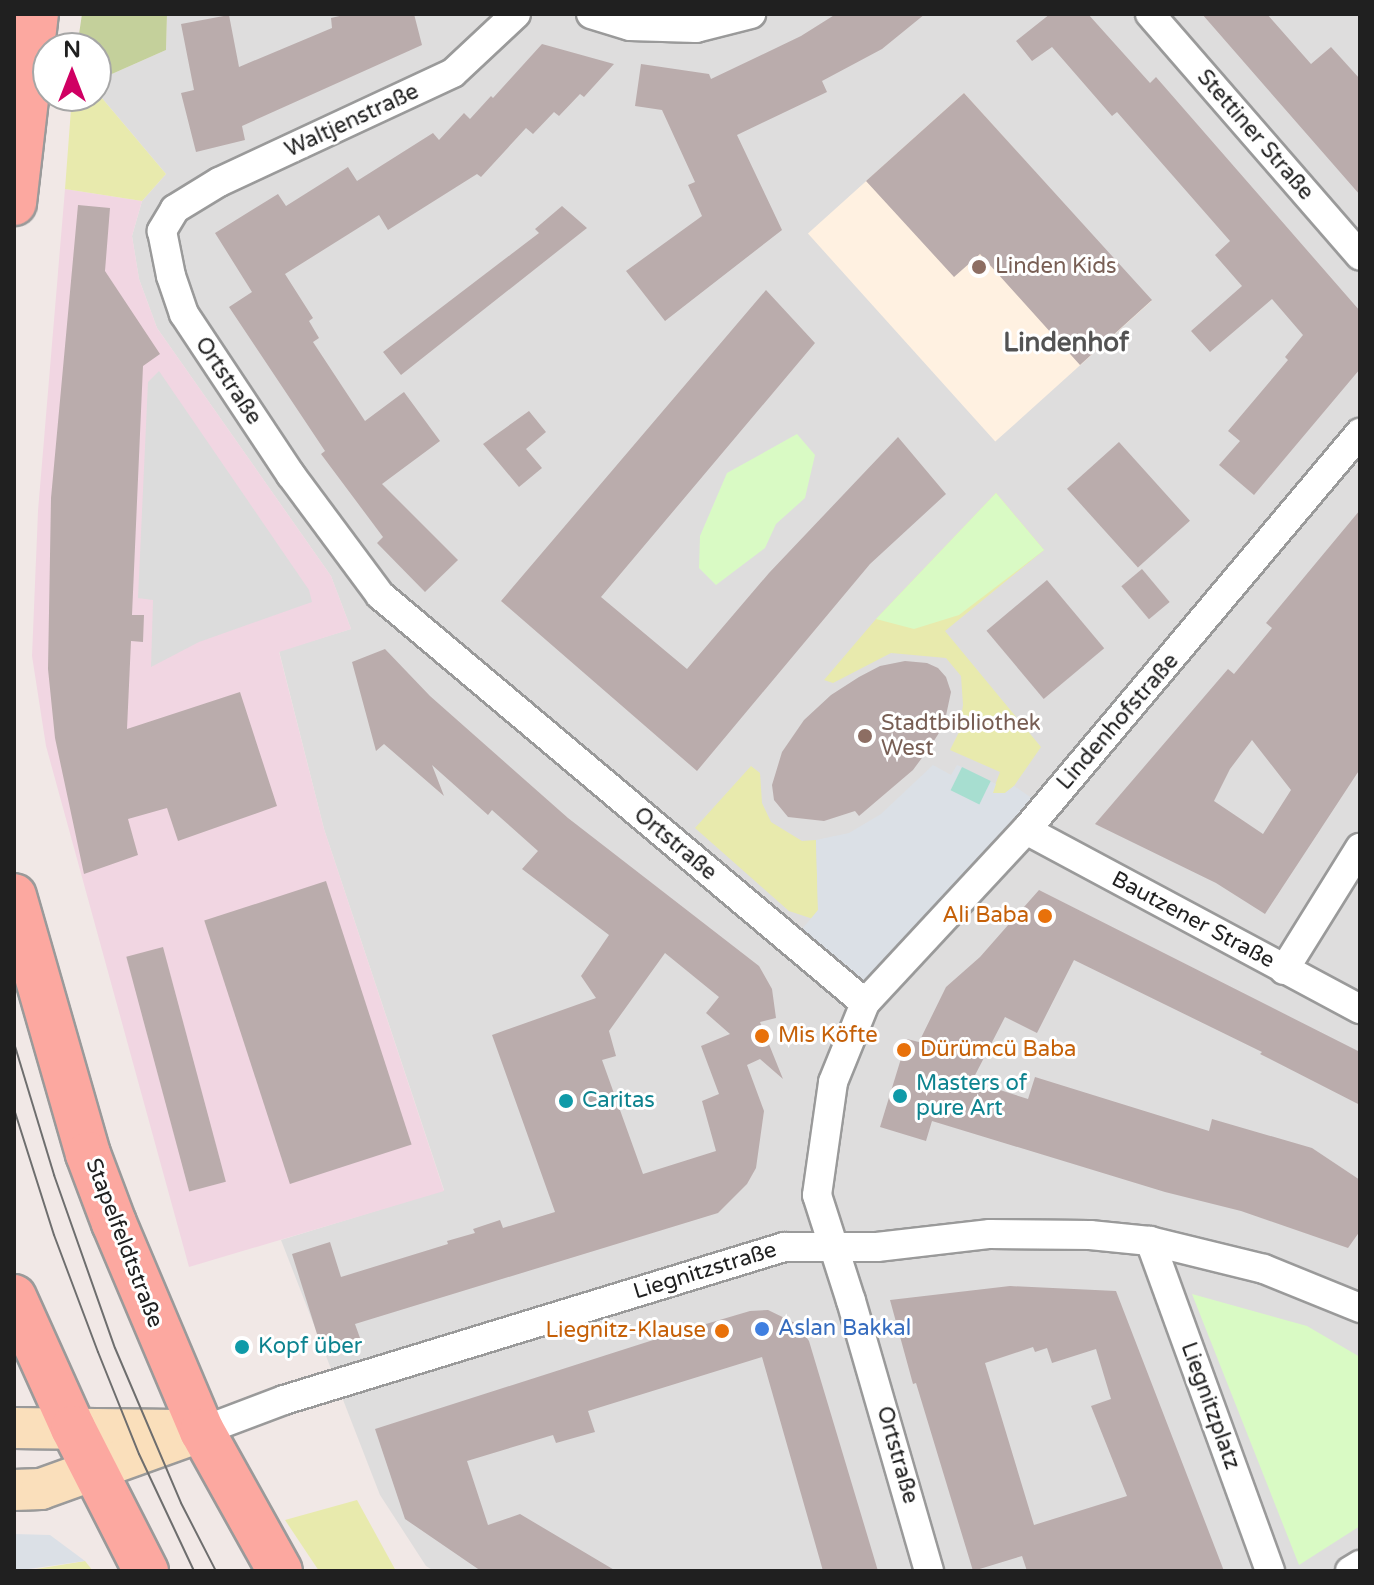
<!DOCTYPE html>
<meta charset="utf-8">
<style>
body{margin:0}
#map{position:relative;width:1374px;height:1585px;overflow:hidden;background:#f1e8e6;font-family:"Varela Round",sans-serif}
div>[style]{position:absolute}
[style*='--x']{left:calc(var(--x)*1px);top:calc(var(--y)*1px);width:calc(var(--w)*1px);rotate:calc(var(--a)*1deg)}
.residential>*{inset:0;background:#dedddd}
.commercial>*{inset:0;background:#f1d6e2}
.education>*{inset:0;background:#fff1e1;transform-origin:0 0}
.grass>*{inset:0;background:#e8eaad}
.forest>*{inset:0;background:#c4d09b}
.park>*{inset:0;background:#d9fac4}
.parking>*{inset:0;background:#dcdcdc}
.plaza>*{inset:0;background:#dbe0e6}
.water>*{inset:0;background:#a7ded0;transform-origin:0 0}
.building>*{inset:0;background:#baacac;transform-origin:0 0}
.roads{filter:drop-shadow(2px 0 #9a9a9a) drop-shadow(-2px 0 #9a9a9a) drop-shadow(0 2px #9a9a9a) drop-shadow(0 -2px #9a9a9a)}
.street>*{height:28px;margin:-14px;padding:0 14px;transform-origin:14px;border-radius:14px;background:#fff}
.secondary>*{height:40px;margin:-20px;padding:0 20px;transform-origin:20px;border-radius:20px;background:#fadfbb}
.primary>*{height:44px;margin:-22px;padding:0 22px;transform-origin:22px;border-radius:22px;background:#fca8a0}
.tram>*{height:2px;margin:-1px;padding:0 1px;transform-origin:1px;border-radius:1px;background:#6e6e6e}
.dots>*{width:22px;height:22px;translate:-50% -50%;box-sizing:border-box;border:4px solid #fff;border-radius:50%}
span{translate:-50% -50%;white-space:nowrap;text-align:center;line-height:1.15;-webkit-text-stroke:6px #fff;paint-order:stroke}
.street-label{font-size:22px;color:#202020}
.education-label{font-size:22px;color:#785e54}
.left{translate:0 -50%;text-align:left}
.food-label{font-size:22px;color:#c56008}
.right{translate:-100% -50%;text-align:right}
.culture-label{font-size:22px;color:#0d838f}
.shop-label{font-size:22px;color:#366cbe}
.quarter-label{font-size:26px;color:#535353;font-weight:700}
.frame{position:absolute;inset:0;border:16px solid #202020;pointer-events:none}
.north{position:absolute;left:32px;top:32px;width:80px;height:80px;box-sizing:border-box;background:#fff;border:2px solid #a6a6a6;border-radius:50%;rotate:0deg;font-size:22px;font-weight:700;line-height:32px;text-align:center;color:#202020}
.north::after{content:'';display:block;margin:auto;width:28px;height:36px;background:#d00063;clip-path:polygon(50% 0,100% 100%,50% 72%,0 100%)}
</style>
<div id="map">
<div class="residential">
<i style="clip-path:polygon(167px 14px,1360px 14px,1360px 1571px,434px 1571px,426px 1566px,380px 1495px,281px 1240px,444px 1190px,324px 829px,279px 651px,351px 629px,331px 576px,157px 328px,139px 279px,132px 236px,142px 201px,166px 174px,96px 91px,96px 81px,166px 50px)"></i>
</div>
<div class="commercial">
<i style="clip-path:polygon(65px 189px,142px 201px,132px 236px,139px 279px,157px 328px,331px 576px,351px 629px,279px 652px,324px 829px,444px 1191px,189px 1267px,46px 746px,32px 656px,38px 511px)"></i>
</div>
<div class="education">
<i style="left:964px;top:93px;width:280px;height:210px;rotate:48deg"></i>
</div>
<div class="grass">
<i style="clip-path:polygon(96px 91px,166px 174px,142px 201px,65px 189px,72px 96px,96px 96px)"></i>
<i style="clip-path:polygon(996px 493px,1044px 550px,945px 631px,1041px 747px,1014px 786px,1005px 793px,992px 793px,1000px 772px,950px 750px,959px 732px,963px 705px,961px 676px,946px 658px,891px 653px,833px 683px,824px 680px,876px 619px)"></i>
<i style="clip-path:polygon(751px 766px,760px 773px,762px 803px,771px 822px,802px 841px,816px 840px,818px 910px,813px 919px,789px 911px,695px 828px)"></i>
<i style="clip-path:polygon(357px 1500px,396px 1571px,319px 1571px,285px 1520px)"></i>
<i style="clip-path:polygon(85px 1561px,93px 1571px,24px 1571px)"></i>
</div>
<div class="forest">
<i style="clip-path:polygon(82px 14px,167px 14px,166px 50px,96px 81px,96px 48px,77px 48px)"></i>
</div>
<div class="park">
<i style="clip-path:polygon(797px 434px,815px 455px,805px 498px,776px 524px,765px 548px,716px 585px,699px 568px,700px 536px,727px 473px)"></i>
<i style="clip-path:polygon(996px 493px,1044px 550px,959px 615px,914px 629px,876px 619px)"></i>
<i style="clip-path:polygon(1192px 1294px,1307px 1326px,1360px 1357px,1360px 1526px,1299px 1565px)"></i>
</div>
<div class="parking">
<i style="clip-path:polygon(159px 371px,309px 590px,312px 602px,199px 642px,151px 667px,153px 600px,138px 598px,148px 382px)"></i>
</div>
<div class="plaza">
<i style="clip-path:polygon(933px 765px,951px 775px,957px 765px,962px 767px,996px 784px,993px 793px,1005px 793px,1014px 786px,1045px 807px,865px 1003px,792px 941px,818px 910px,816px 840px,849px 833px,881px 814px)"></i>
<i style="clip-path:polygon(14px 1534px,50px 1535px,85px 1561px,14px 1571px)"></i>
</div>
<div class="water">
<i style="left:962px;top:767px;width:32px;height:26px;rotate:26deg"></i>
</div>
<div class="building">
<i style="clip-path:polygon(348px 14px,414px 14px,422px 45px,242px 126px,245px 140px,196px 152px,181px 93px,194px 90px,181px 24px,229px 15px,239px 67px,332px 28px,331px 18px)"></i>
<i style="clip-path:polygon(836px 14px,925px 14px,882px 49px,822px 81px,827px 92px,737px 135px,782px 230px,665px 321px,626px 271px,702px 216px,688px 185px,695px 182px,662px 110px,635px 106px,641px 64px,709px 74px,711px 79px,801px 36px)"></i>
<i style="clip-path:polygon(1050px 14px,1088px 14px,1150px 83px,1156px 77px,1360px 311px,1360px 369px,1254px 495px,1219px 465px,1240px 441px,1228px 431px,1288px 360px,1285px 357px,1303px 335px,1272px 299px,1210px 352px,1191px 331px,1242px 286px,1215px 255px,1230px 241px,1117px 112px,1112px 116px,1052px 47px,1032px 61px,1016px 41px)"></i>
<i style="clip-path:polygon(1202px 14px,1267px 14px,1311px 64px,1331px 47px,1360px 79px,1360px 195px)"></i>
<i style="clip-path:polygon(542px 44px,614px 64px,584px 97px,580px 94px,559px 116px,554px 112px,533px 134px,526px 128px,481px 177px,477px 174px,388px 230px,379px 215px,285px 274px,313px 318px,309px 321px,319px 338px,313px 342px,365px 421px,404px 392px,440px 441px,382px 484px,458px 560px,425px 592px,377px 543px,383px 537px,321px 454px,325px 451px,229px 307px,252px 292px,215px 233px,278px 194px,286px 206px,348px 167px,357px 181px,433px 133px,439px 140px,464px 113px,470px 119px,491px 96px,493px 98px)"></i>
<i style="clip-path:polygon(964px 93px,1152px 300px,1080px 365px,980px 254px,954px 277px,866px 181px)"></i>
<i style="clip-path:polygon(78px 205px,110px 208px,105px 271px,160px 354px,143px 366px,132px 615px,144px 615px,143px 642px,131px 641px,127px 729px,240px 692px,277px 806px,178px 841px,167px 808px,128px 819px,138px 855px,84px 874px,55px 738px,48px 669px,51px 498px)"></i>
<i style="clip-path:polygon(562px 206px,587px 228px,401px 375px,383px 352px,539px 233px,535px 229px)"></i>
<i style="clip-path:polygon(766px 290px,815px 343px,601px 597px,687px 669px,769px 573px,898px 437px,946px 494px,870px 564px,697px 771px,501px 601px)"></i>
<i style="clip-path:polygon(529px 411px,546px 432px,526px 449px,542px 468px,519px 487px,483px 444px)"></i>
<i style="left:1119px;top:442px;width:106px;height:70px;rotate:48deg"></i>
<i style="clip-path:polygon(evenodd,1360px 510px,1360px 769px,1265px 914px,1216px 883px,1095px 824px,1228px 669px,1234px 674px,1272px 628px,1266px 623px,1360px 510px,1252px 740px,1291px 790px,1263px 834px,1214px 801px,1230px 769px,1252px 740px)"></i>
<i style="left:1142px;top:569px;width:43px;height:27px;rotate:50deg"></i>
<i style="left:1047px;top:580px;width:89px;height:79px;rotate:50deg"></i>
<i style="clip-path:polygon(evenodd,385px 649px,430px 696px,568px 818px,759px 966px,772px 989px,776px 1018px,760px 1022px,783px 1079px,760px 1059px,747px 1065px,764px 1111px,756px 1168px,747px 1184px,718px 1213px,355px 1324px,360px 1338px,322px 1350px,292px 1254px,330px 1242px,341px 1277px,448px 1244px,447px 1241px,475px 1233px,473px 1229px,500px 1220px,503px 1228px,555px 1212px,492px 1035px,596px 998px,581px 976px,609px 935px,522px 869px,538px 851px,492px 810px,488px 815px,432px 765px,444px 796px,384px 744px,376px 751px,352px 662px,385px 649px,665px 953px,719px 997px,706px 1013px,730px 1034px,701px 1046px,719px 1094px,702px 1101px,716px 1151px,643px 1174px,602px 1060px,616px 1056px,609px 1031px,665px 953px)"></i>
<i style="clip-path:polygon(905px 661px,927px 663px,938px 668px,946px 677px,951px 692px,944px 725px,930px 747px,913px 770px,859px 816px,855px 811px,824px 821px,788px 817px,774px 800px,772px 785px,782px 752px,804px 720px,831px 695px,859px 677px,880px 666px)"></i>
<i style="left:326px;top:881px;width:277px;height:128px;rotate:72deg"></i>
<i style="clip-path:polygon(1039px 890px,1360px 1052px,1360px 1105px,1260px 1054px,1262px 1052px,1074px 960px,1037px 1033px,1005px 1017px,972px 1081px,1028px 1099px,1035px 1077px,1209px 1131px,1212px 1119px,1312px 1148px,1360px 1180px,1360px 1231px,1348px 1248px,1241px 1211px,1165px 1192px,932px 1121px,926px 1141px,880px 1127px,907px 1039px,919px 1042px,946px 987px,980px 957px)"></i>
<i style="left:163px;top:947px;width:243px;height:38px;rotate:75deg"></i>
<i style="clip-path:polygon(evenodd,1010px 1286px,1116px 1291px,1224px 1571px,1027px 1571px,1022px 1556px,973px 1571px,916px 1383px,913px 1384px,890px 1300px,1010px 1286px,1033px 1347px,1035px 1352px,1047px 1348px,1052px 1363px,1096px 1349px,1111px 1399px,1091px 1406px,1127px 1496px,1034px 1525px,985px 1363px,1033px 1347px)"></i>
<i style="clip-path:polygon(768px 1310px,797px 1324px,809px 1341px,878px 1571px,823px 1571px,762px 1357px,588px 1411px,595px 1432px,556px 1443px,553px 1435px,467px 1461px,488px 1525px,520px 1514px,616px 1571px,481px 1571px,405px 1519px,375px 1429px,672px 1334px,750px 1311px)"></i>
</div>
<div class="roads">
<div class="street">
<i style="--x:516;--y:14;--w:86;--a:136.9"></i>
<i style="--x:453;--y:73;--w:258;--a:155"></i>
<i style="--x:219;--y:182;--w:52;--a:148.5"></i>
<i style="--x:175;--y:209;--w:26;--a:121"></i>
<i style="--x:162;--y:231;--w:46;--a:78.7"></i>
<i style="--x:171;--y:276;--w:40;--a:71.1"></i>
<i style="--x:184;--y:314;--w:193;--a:56.4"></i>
<i style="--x:291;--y:475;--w:149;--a:53.4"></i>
<i style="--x:380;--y:595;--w:634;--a:40.07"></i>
<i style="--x:591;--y:14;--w:41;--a:17.1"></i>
<i style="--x:630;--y:26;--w:66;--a:1.7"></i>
<i style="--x:696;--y:28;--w:57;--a:-14.3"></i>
<i style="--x:1150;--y:14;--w:320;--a:49"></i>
<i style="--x:1026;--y:830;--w:379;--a:28.2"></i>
<i style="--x:1284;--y:970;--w:144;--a:-58.1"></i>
<i style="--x:1150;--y:1241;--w:351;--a:70"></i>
<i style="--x:202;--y:1431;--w:88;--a:-20.7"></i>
<i style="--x:284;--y:1400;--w:523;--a:-17.01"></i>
<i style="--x:784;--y:1247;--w:93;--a:0"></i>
<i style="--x:877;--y:1247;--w:114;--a:-6.6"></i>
<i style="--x:990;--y:1234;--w:100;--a:0.6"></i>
<i style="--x:1090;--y:1235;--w:60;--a:5.7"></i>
<i style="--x:1150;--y:1241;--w:117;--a:13.8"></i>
<i style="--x:1264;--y:1269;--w:104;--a:22.1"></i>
<i style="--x:929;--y:1571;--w:281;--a:-106.1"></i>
<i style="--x:851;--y:1301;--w:111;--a:-107.8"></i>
<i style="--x:817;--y:1195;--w:114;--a:-81.9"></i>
<i style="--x:833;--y:1082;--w:85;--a:-67.9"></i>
<i style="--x:865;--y:1003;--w:236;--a:-47.1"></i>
<i style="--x:1026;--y:830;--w:519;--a:-49.93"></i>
<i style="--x:1350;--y:1571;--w:12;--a:-31"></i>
</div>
<div class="secondary">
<i style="--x:14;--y:1428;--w:164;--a:0.7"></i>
<i style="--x:14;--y:1490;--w:27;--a:-2"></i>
<i style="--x:41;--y:1489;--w:171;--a:-19.8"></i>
</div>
<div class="primary">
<i style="--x:14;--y:203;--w:190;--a:-83.4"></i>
<i style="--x:14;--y:896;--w:268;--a:74"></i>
<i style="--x:88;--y:1154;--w:74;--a:69.4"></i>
<i style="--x:114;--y:1223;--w:226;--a:67.1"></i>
<i style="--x:202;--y:1431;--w:160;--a:60.9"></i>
<i style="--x:14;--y:1297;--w:144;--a:65.8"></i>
<i style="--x:73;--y:1428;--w:161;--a:63"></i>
</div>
</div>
<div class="tram">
<i style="--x:14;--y:1043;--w:138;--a:73.1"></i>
<i style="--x:54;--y:1175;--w:183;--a:70.6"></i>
<i style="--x:115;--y:1348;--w:168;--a:66.9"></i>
<i style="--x:181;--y:1503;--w:76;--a:62.8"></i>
<i style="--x:14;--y:1109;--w:132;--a:72.4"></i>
<i style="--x:54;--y:1235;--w:125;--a:69.4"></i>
<i style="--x:98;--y:1352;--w:110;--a:68.1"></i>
<i style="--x:139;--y:1454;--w:129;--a:64.8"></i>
</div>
<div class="dots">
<i style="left:979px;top:267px;background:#8d6e63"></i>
<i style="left:865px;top:736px;background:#8d6e63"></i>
<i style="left:1045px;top:916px;background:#e8710a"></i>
<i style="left:762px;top:1036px;background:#e8710a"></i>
<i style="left:904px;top:1050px;background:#e8710a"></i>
<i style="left:900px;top:1096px;background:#0f9aa8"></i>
<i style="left:566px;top:1101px;background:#0f9aa8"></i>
<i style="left:762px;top:1329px;background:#3f7fe0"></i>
<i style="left:722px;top:1331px;background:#e8710a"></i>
<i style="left:242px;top:1347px;background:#0f9aa8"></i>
</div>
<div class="street-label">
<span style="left:352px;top:121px;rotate:-25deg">Waltjenstraße</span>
<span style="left:1255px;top:135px;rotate:49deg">Stettiner Straße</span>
<span style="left:228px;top:381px;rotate:56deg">Ortstraße</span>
<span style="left:1118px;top:722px;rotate:-49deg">Lindenhofstraße</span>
<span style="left:675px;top:844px;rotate:40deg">Ortstraße</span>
<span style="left:1193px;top:920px;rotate:28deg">Bautzener Straße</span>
<span style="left:124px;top:1243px;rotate:69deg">Stapelfeldtstraße</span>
<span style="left:705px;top:1271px;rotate:-17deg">Liegnitzstraße</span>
<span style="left:1210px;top:1406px;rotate:70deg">Liegnitzplatz</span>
<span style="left:897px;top:1455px;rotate:74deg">Ortstraße</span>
</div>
<div class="education-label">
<span class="left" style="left:995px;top:267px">Linden Kids</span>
<span class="left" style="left:881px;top:736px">Stadtbibliothek<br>West</span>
</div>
<div class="food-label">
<span class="right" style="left:1029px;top:916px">Ali Baba</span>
<span class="left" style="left:778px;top:1036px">Mis Köfte</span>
<span class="left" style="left:920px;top:1050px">Dürümcü Baba</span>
<span class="right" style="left:706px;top:1331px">Liegnitz-Klause</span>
</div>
<div class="culture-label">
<span class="left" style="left:916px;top:1096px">Masters of<br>pure Art</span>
<span class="left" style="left:582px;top:1101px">Caritas</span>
<span class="left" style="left:258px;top:1347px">Kopf über</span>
</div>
<div class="shop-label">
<span class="left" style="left:778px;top:1329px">Aslan Bakkal</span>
</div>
<div class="quarter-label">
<span style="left:1066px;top:343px">Lindenhof</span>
</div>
<div class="frame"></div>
<div class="north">N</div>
</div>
